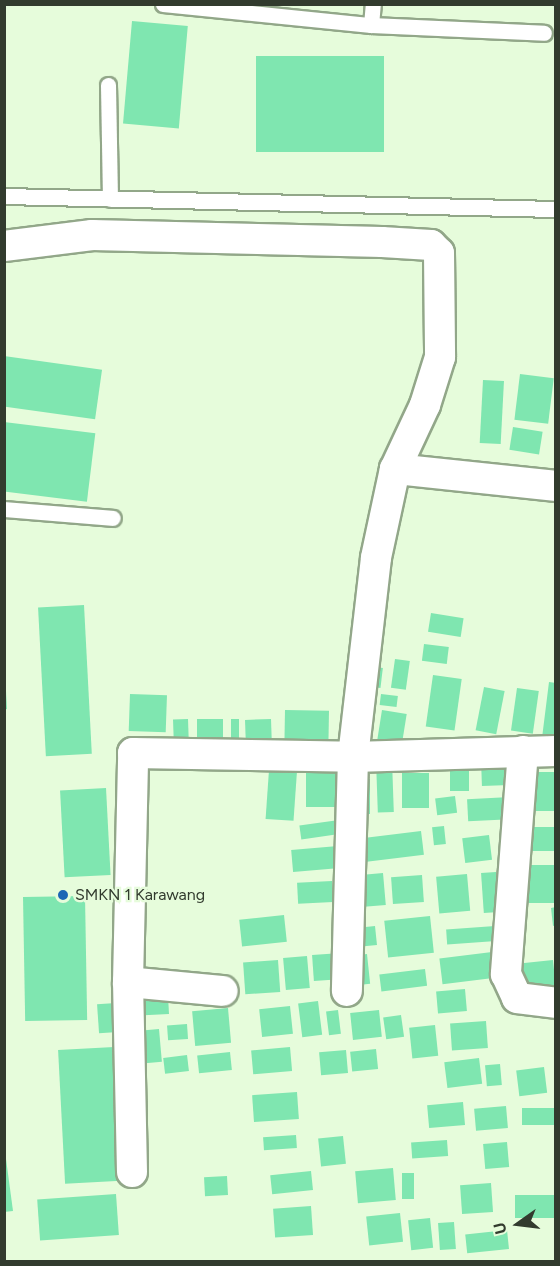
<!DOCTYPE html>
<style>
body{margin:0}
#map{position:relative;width:560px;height:1266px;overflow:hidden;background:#e6fcdb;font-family:Figtree,sans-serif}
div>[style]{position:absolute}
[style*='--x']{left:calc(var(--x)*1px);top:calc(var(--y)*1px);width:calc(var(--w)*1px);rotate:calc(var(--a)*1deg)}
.building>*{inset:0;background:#7fe6b0;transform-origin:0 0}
.roads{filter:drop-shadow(2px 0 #92a789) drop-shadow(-2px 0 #92a789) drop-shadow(0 2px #92a789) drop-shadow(0 -2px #92a789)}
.lane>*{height:15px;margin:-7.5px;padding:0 7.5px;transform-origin:7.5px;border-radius:7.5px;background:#fff}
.street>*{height:30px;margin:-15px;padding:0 15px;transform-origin:15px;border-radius:15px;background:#fff}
.dots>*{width:16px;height:16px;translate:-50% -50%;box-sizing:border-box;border:3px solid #e6fcdb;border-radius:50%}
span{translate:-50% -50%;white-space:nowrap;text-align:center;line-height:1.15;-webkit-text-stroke:4.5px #e6fcdb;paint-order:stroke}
.poi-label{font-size:16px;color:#323b2e}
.left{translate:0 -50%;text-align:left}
.frame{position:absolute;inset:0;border:6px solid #323b2e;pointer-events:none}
.north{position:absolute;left:488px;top:1194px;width:60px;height:60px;-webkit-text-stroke:4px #e6fcdb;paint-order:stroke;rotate:256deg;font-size:16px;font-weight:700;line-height:24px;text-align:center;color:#323b2e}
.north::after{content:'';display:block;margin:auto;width:21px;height:27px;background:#323b2e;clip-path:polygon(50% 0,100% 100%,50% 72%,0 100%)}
</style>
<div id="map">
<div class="building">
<i style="left:132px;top:21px;width:56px;height:103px;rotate:5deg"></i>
<i style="left:256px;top:56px;width:128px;height:96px"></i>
<i style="left:4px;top:356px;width:99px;height:50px;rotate:8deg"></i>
<i style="left:520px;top:374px;width:34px;height:46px;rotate:7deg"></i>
<i style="left:483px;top:380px;width:21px;height:63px;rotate:3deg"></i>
<i style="left:4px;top:422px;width:92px;height:69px;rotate:7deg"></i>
<i style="left:513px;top:427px;width:30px;height:23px;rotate:9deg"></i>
<i style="left:84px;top:605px;width:149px;height:46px;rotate:87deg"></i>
<i style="left:431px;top:613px;width:33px;height:19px;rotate:9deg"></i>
<i style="left:424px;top:644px;width:25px;height:17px;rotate:7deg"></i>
<i style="clip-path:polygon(4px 656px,7px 709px,4px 710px)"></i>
<i style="left:395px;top:659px;width:15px;height:29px;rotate:8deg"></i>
<i style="left:366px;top:666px;width:17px;height:20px;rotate:7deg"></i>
<i style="left:433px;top:675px;width:29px;height:52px;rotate:8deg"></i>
<i style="clip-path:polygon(549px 682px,556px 683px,556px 740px,542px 738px)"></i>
<i style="left:484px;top:687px;width:21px;height:44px;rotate:11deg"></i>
<i style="left:517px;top:688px;width:22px;height:43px;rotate:8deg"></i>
<i style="left:130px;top:694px;width:37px;height:37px;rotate:2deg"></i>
<i style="left:381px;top:694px;width:17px;height:11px;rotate:7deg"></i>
<i style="left:285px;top:710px;width:44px;height:35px;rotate:1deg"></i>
<i style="left:382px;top:710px;width:25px;height:30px;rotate:9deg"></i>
<i style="left:188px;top:719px;width:26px;height:15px;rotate:88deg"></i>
<i style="left:197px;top:719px;width:26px;height:36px"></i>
<i style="left:231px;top:719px;width:8px;height:36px"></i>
<i style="left:271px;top:719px;width:34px;height:26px;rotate:88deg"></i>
<i style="left:450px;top:757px;width:19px;height:34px"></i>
<i style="left:513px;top:759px;width:26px;height:32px;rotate:88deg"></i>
<i style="left:392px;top:760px;width:52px;height:16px;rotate:88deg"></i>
<i style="left:269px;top:770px;width:28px;height:49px;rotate:4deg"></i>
<i style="left:306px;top:770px;width:35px;height:37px"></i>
<i style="left:526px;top:772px;width:30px;height:39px"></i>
<i style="left:402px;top:773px;width:27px;height:35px"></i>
<i style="left:353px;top:779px;width:17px;height:35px"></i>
<i style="left:106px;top:788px;width:87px;height:46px;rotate:87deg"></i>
<i style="left:455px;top:796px;width:17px;height:20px;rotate:83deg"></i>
<i style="left:512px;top:797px;width:22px;height:45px;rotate:87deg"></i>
<i style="left:339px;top:820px;width:14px;height:40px;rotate:82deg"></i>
<i style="left:444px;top:826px;width:18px;height:12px;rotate:84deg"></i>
<i style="left:556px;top:827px;width:24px;height:39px;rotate:90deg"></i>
<i style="left:421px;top:831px;width:24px;height:70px;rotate:83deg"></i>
<i style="left:489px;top:835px;width:25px;height:27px;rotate:83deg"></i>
<i style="left:338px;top:846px;width:22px;height:47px;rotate:85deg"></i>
<i style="left:556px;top:865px;width:38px;height:41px;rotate:90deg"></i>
<i style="left:496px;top:872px;width:40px;height:15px;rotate:86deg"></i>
<i style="left:383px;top:873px;width:32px;height:28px;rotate:85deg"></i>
<i style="left:467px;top:874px;width:37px;height:31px;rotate:85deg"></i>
<i style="left:422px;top:875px;width:27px;height:31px;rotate:86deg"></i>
<i style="left:332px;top:881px;width:21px;height:35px;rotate:87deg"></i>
<i style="left:85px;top:896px;width:124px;height:62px;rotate:89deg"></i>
<i style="clip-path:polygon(556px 907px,556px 925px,553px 926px,551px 908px)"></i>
<i style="left:284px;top:915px;width:27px;height:45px;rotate:84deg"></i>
<i style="left:430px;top:916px;width:37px;height:46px;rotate:84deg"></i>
<i style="left:375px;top:926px;width:19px;height:26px;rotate:84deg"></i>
<i style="left:495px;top:926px;width:15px;height:49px;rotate:86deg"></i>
<i style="left:492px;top:952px;width:26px;height:53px;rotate:83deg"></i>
<i style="left:341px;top:953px;width:26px;height:29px;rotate:86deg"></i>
<i style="left:367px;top:954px;width:30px;height:16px;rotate:84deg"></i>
<i style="left:307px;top:956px;width:32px;height:24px;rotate:85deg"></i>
<i style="left:278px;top:960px;width:32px;height:35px;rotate:86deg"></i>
<i style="left:553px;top:960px;width:31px;height:36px;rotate:84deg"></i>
<i style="left:425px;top:969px;width:17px;height:46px;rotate:83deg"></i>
<i style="left:465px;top:989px;width:22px;height:29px;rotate:85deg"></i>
<i style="left:168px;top:995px;width:19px;height:35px;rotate:87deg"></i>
<i style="left:318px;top:1001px;width:34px;height:20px;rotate:83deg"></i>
<i style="left:116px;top:1003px;width:29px;height:19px;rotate:86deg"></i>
<i style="left:290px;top:1006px;width:28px;height:31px;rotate:84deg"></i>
<i style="left:228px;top:1008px;width:35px;height:36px;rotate:85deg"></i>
<i style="left:338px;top:1010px;width:24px;height:12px;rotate:83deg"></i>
<i style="left:379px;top:1010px;width:27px;height:29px;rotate:84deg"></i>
<i style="left:401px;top:1015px;width:22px;height:18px;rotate:82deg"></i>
<i style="left:486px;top:1021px;width:27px;height:36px;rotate:86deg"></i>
<i style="left:187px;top:1024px;width:15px;height:20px;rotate:86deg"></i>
<i style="left:435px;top:1025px;width:31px;height:26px;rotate:84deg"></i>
<i style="left:159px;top:1029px;width:33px;height:28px;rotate:85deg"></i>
<i style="left:114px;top:1047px;width:134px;height:56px;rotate:87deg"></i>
<i style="left:290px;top:1047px;width:24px;height:39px;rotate:85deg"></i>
<i style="left:376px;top:1049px;width:20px;height:26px;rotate:84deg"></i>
<i style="left:346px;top:1050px;width:23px;height:27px;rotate:85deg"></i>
<i style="left:230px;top:1052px;width:18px;height:33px;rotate:84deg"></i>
<i style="left:187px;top:1055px;width:16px;height:24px;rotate:83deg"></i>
<i style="left:479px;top:1058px;width:26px;height:35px;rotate:83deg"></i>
<i style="left:500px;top:1064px;width:21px;height:15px;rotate:85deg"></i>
<i style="left:544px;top:1067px;width:26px;height:28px;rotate:83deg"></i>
<i style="left:297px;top:1092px;width:27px;height:45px;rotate:86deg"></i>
<i style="left:463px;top:1102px;width:23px;height:36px;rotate:85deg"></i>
<i style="left:506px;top:1106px;width:22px;height:32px;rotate:85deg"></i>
<i style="left:556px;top:1108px;width:17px;height:34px;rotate:90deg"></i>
<i style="left:296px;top:1135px;width:13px;height:33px;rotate:86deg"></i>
<i style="left:343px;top:1136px;width:28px;height:25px;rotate:84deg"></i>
<i style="left:447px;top:1140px;width:16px;height:36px;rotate:86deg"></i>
<i style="left:507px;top:1142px;width:25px;height:24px;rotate:85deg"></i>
<i style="clip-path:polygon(4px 1144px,13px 1211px,4px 1212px)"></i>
<i style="left:393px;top:1168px;width:32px;height:38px;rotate:85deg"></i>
<i style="left:311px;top:1171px;width:19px;height:41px;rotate:84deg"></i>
<i style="left:402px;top:1173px;width:12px;height:26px"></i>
<i style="left:227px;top:1176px;width:19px;height:23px;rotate:87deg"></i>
<i style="left:491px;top:1183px;width:29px;height:31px;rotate:86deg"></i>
<i style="left:116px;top:1194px;width:41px;height:79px;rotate:86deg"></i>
<i style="left:556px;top:1195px;width:23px;height:41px;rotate:90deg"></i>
<i style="left:311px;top:1206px;width:29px;height:38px;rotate:86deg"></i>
<i style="left:400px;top:1213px;width:29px;height:34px;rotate:84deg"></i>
<i style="left:430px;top:1218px;width:30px;height:22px;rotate:84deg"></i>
<i style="left:454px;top:1222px;width:27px;height:16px;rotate:86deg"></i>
<i style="left:507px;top:1230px;width:19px;height:42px;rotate:84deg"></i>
</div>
<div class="roads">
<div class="lane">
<i style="--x:163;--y:4;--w:209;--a:5.8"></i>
<i style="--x:371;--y:25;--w:21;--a:-85"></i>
<i style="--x:371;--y:25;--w:173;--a:2.6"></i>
<i style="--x:108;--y:85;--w:114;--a:89"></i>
<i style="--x:4;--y:196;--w:552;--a:1.35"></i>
<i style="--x:4;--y:509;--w:109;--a:4.7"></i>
</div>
<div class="street">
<i style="--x:4;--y:246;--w:89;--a:-7.1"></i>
<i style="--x:92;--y:235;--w:290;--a:1.4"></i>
<i style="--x:382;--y:242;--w:49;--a:3.5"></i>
<i style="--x:431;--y:245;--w:11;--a:45"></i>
<i style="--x:439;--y:253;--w:104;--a:89.4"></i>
<i style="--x:440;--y:357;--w:50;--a:107.4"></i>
<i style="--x:425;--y:405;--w:71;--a:115.1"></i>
<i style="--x:395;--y:469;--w:91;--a:102.1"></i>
<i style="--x:376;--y:558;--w:200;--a:96.6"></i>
<i style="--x:353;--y:757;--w:234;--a:91.5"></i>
<i style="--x:395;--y:469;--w:162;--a:6"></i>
<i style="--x:523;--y:751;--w:224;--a:94.4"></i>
<i style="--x:506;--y:974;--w:26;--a:65"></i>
<i style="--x:517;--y:998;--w:39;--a:7"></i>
<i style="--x:128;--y:982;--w:95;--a:5.4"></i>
<i style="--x:132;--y:1172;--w:190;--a:-91.2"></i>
<i style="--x:128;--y:982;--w:229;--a:-88.7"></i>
<i style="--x:133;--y:753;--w:220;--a:1"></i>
<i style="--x:353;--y:757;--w:203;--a:-1.7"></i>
</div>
</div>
<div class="dots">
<i style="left:63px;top:895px;background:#1c66b5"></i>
</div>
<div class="poi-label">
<span class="left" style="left:75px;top:895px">SMKN 1 Karawang</span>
</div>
<div class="frame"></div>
<div class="north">U</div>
</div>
